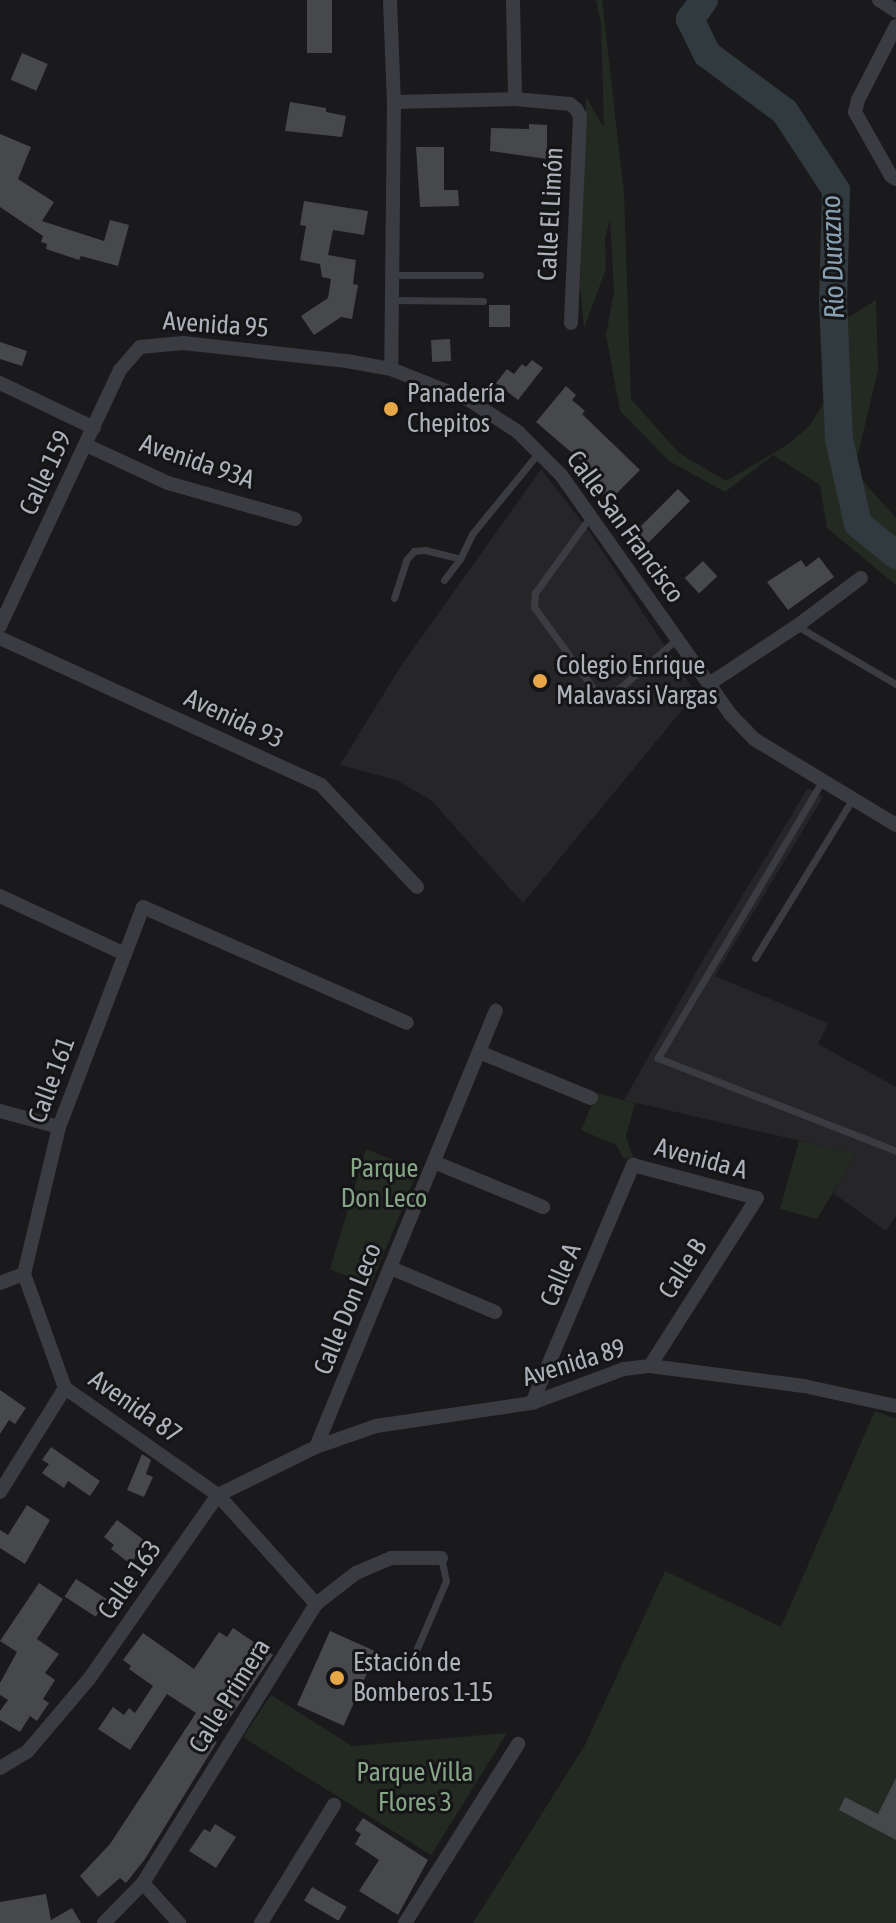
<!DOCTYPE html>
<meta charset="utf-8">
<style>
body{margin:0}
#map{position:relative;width:896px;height:1923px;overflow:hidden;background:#1a1a1c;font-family:"Asap Condensed",sans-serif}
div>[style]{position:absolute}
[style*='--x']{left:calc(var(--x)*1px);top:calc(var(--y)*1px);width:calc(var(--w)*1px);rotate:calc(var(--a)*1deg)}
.built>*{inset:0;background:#262629}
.green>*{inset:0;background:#222a22}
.river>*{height:28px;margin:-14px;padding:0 14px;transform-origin:14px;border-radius:14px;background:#303a3f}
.building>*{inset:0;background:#47484c;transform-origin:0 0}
.lane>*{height:7px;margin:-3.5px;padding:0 3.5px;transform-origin:3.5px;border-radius:3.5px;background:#3b3c41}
.street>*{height:14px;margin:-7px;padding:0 7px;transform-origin:7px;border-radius:7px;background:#3b3c41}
.dots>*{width:22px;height:22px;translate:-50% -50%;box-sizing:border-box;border:4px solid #151517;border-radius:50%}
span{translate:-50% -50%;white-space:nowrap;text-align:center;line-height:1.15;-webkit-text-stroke:6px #151517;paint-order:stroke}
.street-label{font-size:26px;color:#adb2ba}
.poi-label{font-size:26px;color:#adb2ba}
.left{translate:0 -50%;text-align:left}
.park-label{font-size:26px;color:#86a486}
.water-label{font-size:28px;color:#87a1b3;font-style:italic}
</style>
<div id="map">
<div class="built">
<i style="clip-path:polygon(541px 469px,589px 531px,696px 693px,523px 903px,431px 800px,396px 780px,340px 765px,399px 669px)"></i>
<i style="clip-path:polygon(808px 788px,823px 797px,715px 976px,828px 1023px,818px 1044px,896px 1087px,896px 1216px,886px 1231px,833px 1193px,856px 1154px,624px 1100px,700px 965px)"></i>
</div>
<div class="green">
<i style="clip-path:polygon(596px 0,602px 0,624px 193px,631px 399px,679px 453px,726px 481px,789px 444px,810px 425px,824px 402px,822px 334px,876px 300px,878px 370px,854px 471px,896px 518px,896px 585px,827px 528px,820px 485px,773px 455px,725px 492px,669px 461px,620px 411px,606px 335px,614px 292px,610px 220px,605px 238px,606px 269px,584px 328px,580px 285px,586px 97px,604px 128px,601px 23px)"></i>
<i style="clip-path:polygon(597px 1093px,635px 1103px,626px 1136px,633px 1157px,624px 1159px,616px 1145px,581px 1130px)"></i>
<i style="clip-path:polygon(799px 1141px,856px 1154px,817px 1219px,780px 1209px)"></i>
<i style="clip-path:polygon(366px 1149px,418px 1170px,370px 1287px,330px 1269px)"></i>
<i style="clip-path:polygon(875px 1411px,896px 1419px,896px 1923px,473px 1923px,585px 1745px,665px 1571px,781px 1627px)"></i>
<i style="clip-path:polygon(271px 1695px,352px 1746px,507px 1733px,431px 1855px,243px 1737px)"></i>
</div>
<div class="river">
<i style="--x:704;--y:0;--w:24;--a:126"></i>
<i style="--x:690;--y:19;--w:39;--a:64"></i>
<i style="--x:707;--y:54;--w:97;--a:36.6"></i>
<i style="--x:785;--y:112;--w:93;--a:56.8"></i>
<i style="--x:836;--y:190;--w:112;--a:91.5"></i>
<i style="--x:833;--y:302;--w:137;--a:87.5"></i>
<i style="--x:839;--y:439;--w:87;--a:77.4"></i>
<i style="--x:858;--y:524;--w:49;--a:39.2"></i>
</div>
<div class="building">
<i style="left:307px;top:0;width:25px;height:53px"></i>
<i style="left:22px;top:53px;width:28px;height:29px;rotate:23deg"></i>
<i style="clip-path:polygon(290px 102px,326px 108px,326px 112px,346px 116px,342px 137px,285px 131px)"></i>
<i style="clip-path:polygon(529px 124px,547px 125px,547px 159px,490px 151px,491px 128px,529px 129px)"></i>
<i style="clip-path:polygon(0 134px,31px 147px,18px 179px,54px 202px,42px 221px,104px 241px,110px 220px,129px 225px,118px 266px,81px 256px,79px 260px,46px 249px,47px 244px,41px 242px,43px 236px,0 207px)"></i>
<i style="clip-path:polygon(416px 147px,444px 147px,444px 190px,458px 190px,459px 206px,420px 207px)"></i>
<i style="clip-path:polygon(304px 201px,368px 211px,364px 235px,333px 230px,328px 255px,356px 260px,353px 284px,358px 285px,352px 319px,341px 317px,314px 335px,301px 316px,328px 298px,331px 279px,322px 277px,320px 264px,300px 260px,306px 226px,300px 225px)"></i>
<i style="left:489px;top:305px;width:21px;height:22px"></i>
<i style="left:450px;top:339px;width:22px;height:19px;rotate:87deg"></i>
<i style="clip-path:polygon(0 342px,27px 351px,22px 366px,0 359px)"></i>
<i style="clip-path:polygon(532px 360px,543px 368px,518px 400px,496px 383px,507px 369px,514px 374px,522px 364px,526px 367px)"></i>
<i style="clip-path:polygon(566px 386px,576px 395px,572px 400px,585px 411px,582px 414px,640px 470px,610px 500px,586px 476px,592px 470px,536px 422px)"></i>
<i style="left:678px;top:489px;width:17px;height:59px;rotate:45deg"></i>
<i style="clip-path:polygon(819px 557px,834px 577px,788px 610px,767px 582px,801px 560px,806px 567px)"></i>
<i style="left:703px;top:561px;width:21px;height:25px;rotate:47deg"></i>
<i style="clip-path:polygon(0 1390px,26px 1408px,15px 1424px,9px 1420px,0 1434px)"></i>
<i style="clip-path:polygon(51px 1447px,100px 1481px,90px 1496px,68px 1481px,64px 1488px,42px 1473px,49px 1464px,42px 1460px)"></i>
<i style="clip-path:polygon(142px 1454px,151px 1460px,146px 1474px,153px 1477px,144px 1497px,127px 1490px)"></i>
<i style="clip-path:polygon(27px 1505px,50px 1520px,25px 1564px,0 1548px,0 1530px,8px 1535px)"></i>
<i style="clip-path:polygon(117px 1520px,144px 1540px,133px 1561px,128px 1562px,111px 1549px,114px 1545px,104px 1537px)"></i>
<i style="left:76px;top:1579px;width:37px;height:21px;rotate:33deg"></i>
<i style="clip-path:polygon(39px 1583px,63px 1599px,37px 1639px,59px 1654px,45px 1673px,55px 1680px,43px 1699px,49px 1703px,37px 1721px,30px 1716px,20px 1732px,0 1720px,0 1711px,8px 1700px,0 1695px,0 1683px,17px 1652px,0 1641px)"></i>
<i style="clip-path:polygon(233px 1628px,273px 1655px,214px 1741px,217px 1742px,145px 1859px,126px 1883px,120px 1878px,98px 1897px,80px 1876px,110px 1844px,196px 1713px,167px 1694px,130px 1750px,98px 1729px,113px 1707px,124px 1715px,129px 1708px,135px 1713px,153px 1686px,129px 1669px,131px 1666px,123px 1660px,143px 1633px,194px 1669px,219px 1632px,227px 1637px)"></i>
<i style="left:330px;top:1631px;width:51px;height:81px;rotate:24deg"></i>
<i style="clip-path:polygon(896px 1778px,896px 1840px,839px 1810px,845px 1797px,878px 1814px)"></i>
<i style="clip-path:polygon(363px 1818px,428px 1860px,398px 1915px,359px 1891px,379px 1860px,355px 1844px,361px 1834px,355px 1830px)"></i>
<i style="clip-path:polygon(215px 1824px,236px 1837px,216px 1868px,189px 1851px,204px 1829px,210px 1832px)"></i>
<i style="left:312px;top:1887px;width:40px;height:16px;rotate:30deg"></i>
<i style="clip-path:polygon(46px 1894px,51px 1920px,72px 1908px,81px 1923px,0 1923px,0 1902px)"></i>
</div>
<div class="lane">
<i style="--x:393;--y:275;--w:87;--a:0"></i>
<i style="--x:392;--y:300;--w:91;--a:0.6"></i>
<i style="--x:590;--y:517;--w:94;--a:125.9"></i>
<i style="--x:535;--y:593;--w:14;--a:94"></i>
<i style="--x:534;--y:607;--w:112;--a:54"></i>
<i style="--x:600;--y:698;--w:8;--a:0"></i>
<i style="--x:608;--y:698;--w:91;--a:-40.5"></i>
<i style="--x:444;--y:580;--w:26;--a:-53"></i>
<i style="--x:394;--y:598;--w:40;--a:-72"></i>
<i style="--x:406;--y:560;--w:12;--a:-48"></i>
<i style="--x:414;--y:551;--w:11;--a:-5"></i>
<i style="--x:425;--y:550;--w:36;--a:14"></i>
<i style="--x:460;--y:559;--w:28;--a:-64"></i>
<i style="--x:472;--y:534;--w:106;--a:-50.7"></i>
<i style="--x:797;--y:626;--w:115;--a:30.4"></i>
<i style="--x:821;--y:783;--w:320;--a:120.7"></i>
<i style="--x:658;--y:1058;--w:256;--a:21.3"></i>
<i style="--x:755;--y:958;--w:185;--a:-58.5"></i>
<i style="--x:415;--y:1653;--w:78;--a:-66.7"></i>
<i style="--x:446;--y:1581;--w:24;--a:-102"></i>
</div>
<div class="street">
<i style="--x:390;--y:0;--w:102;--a:87.8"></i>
<i style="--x:394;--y:102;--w:267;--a:90.6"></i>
<i style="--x:391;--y:369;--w:84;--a:21.7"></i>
<i style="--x:469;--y:400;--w:59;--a:33.1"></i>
<i style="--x:518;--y:432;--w:61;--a:45"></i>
<i style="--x:561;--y:475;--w:294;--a:54.7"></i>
<i style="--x:731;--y:715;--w:33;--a:46"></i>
<i style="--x:754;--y:739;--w:166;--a:31.2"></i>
<i style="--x:513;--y:0;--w:99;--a:88.8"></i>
<i style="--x:879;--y:0;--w:20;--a:33"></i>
<i style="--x:896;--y:26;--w:83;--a:117.2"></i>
<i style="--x:858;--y:100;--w:12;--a:104"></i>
<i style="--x:855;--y:112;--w:73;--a:60.6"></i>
<i style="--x:891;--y:176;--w:6;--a:31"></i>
<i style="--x:394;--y:102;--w:121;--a:-1.4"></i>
<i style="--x:515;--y:99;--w:55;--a:5.2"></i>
<i style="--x:570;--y:104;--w:8;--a:40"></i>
<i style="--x:576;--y:109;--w:8;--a:60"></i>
<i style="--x:580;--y:116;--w:207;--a:92.5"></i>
<i style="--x:0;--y:383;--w:104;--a:25.6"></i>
<i style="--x:86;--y:445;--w:90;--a:24.9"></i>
<i style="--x:168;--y:483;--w:132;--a:15.8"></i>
<i style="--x:0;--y:626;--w:283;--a:-64.9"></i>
<i style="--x:120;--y:370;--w:30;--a:-49"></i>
<i style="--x:140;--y:347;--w:43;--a:-5.3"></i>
<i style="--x:183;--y:343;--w:165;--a:6.3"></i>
<i style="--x:347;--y:361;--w:45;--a:10.3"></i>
<i style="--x:0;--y:638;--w:353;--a:24.6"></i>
<i style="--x:321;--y:785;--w:140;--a:46.7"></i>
<i style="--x:709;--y:684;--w:105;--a:-33.4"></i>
<i style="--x:797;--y:626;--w:80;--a:-36.9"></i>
<i style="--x:0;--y:896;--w:138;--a:24.9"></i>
<i style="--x:479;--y:1052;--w:121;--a:22.3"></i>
<i style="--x:0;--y:1111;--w:61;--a:15.2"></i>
<i style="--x:434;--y:1162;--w:118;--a:22.4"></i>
<i style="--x:391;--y:1268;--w:113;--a:22.9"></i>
<i style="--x:24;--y:1274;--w:151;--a:-76.6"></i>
<i style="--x:59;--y:1127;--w:235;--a:-69.1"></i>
<i style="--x:143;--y:907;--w:288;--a:23.7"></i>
<i style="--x:24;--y:1274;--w:121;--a:70.2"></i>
<i style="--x:65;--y:1388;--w:187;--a:35"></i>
<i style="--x:218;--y:1495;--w:147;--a:48"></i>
<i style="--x:0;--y:1283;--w:26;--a:-21"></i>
<i style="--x:532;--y:1403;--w:259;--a:-67"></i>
<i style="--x:633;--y:1165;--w:128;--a:14.9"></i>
<i style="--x:757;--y:1198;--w:199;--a:122.5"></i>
<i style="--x:316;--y:1447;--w:472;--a:-67.6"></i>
<i style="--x:0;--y:1492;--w:123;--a:-58"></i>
<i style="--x:0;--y:1768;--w:31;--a:-31"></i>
<i style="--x:27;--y:1752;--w:96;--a:-49.7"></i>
<i style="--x:89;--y:1679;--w:225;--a:-55"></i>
<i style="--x:218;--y:1495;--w:109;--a:-26.1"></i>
<i style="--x:316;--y:1447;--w:64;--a:-19.3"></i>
<i style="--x:376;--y:1426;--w:158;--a:-8.4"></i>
<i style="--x:532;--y:1403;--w:98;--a:-20.3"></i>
<i style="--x:624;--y:1369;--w:26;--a:-7"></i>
<i style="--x:650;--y:1366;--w:155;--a:7.4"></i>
<i style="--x:804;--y:1386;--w:94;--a:12.3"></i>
<i style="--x:143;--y:1883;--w:54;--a:48"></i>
<i style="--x:104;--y:1923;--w:56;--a:-45.7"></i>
<i style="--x:143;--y:1883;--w:328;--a:-58.2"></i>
<i style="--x:316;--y:1604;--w:51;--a:-37.8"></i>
<i style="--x:356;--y:1573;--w:38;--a:-23"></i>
<i style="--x:391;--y:1558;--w:50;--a:0"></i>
<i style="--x:261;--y:1923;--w:139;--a:-58.3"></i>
<i style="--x:405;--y:1923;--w:212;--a:-57.7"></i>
</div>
<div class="dots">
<i style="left:391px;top:409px;background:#e7a647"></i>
<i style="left:540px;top:681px;background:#e7a647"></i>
<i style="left:337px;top:1678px;background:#e7a647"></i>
</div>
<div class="street-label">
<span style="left:551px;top:214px;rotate:-87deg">Calle El Limón</span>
<span style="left:216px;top:325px;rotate:4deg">Avenida 95</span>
<span style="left:197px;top:462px;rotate:19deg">Avenida 93A</span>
<span style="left:46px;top:473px;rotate:-65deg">Calle 159</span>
<span style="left:625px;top:527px;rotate:54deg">Calle San Francisco</span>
<span style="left:234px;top:719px;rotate:25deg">Avenida 93</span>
<span style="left:52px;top:1080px;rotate:-70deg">Calle 161</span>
<span style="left:701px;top:1159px;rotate:15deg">Avenida A</span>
<span style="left:683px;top:1269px;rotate:-57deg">Calle B</span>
<span style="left:561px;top:1275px;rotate:-67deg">Calle A</span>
<span style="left:348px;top:1309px;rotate:-68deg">Calle Don Leco</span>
<span style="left:574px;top:1363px;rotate:-17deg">Avenida 89</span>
<span style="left:135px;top:1407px;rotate:35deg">Avenida 87</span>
<span style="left:130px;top:1580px;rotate:-55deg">Calle 163</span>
<span style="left:230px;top:1696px;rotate:-58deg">Calle Primera</span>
</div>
<div class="poi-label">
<span class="left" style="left:407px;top:409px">Panadería<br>Chepitos</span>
<span class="left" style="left:556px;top:681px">Colegio Enrique<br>Malavassi Vargas</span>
<span class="left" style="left:353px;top:1678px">Estación de<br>Bomberos 1-15</span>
</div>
<div class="park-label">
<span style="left:384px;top:1184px">Parque<br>Don Leco</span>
<span style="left:415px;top:1788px">Parque Villa<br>Flores 3</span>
</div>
<div class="water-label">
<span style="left:832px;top:257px;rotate:-92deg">Río Durazno</span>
</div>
</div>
